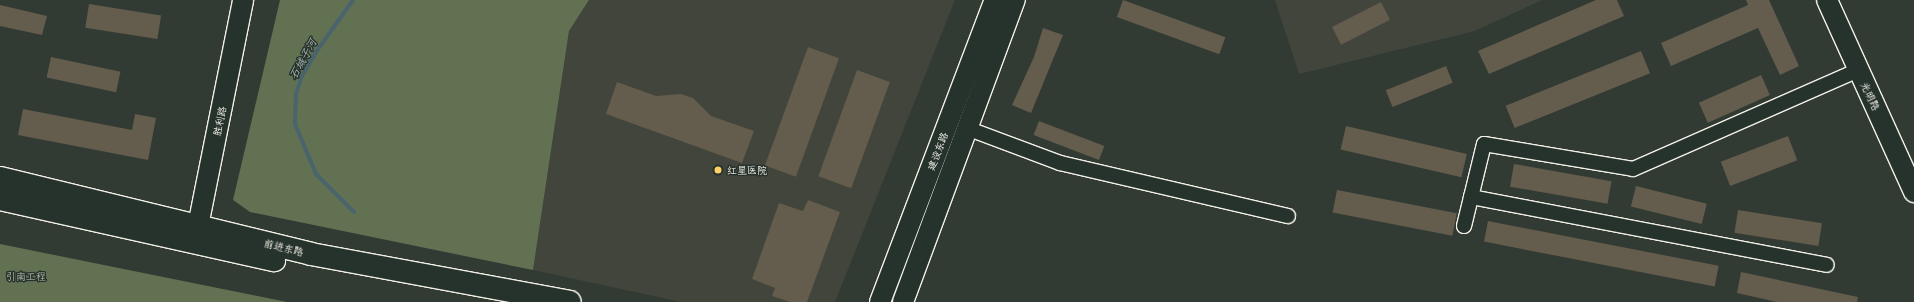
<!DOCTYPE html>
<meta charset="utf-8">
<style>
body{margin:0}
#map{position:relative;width:1914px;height:302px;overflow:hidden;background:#323b33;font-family:"Playpen Sans","LXGW WenKai TC",sans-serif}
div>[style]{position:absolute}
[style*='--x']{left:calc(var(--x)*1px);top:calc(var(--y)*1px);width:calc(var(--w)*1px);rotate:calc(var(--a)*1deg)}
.built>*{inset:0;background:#41453b}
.green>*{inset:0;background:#627152}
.stream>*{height:4px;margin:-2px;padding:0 2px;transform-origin:2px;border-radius:2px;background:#4a646e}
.building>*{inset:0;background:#645c4d;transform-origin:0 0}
.roads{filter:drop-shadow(1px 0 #f4f1e8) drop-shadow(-1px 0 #f4f1e8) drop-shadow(0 1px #f4f1e8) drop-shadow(0 -1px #f4f1e8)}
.street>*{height:14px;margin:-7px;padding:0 7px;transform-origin:7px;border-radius:7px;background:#26332d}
.secondary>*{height:20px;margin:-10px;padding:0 10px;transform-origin:10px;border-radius:10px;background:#26332d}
.primary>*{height:22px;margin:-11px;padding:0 11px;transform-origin:11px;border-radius:11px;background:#26332d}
.dots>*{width:11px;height:11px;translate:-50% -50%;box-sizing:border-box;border:2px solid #26332d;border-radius:50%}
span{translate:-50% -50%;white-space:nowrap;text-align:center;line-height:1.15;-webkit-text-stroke:3px #26332d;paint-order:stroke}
.street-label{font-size:10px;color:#f4f1e8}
.poi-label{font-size:10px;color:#f4f1e8}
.left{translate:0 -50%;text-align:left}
.park-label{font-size:10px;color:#babeac}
.water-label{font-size:11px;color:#b0b9b7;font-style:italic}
</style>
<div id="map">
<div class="built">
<i style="clip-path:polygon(589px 0,955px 0,835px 302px,681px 302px,533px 270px,569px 31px)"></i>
<i style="clip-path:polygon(1275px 0,1542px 0,1475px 31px,1299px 74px)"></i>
</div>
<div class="green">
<i style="clip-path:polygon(280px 0,589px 0,569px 31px,533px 270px,250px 212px,233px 200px)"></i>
<i style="clip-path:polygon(0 244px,287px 302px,0 302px)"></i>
</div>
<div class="stream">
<i style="--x:353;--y:0;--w:64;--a:125.4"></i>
<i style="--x:316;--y:52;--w:30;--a:120"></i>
<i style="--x:301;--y:78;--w:17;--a:107"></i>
<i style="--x:296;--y:94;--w:30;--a:92"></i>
<i style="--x:295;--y:124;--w:54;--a:67.2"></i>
<i style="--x:316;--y:174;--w:54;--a:45"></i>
</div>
<div class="building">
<i style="left:1123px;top:0;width:109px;height:18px;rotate:20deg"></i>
<i style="clip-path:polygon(1596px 0,1617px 0,1624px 16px,1489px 74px,1478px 51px)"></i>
<i style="clip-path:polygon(1746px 0,1769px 0,1799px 66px,1780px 75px,1758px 28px,1671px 66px,1661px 43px,1748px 5px)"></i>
<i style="left:1381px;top:2px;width:20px;height:55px;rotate:63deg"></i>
<i style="left:89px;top:4px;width:73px;height:24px;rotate:9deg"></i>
<i style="clip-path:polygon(0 5px,47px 16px,42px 35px,0 26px)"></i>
<i style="clip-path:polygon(1043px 28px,1063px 35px,1031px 113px,1012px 105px,1034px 57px)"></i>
<i style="left:808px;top:47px;width:33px;height:126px;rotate:20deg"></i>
<i style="left:1641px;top:51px;width:24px;height:146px;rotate:68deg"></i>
<i style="left:51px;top:57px;width:71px;height:21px;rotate:12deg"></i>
<i style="left:1446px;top:66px;width:18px;height:65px;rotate:68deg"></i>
<i style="left:857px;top:70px;width:35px;height:113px;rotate:20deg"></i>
<i style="left:1761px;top:75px;width:22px;height:68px;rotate:66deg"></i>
<i style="clip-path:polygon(617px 82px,656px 96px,681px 94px,693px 98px,711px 116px,754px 131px,742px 163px,606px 114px)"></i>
<i style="clip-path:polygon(23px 109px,132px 130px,135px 114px,156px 118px,148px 160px,18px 135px)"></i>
<i style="left:1039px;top:121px;width:70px;height:15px;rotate:21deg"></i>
<i style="left:1346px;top:126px;width:124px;height:24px;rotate:13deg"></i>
<i style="left:1788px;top:136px;width:26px;height:72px;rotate:69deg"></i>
<i style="left:1514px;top:164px;width:99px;height:23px;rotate:10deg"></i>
<i style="left:1636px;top:186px;width:73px;height:21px;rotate:14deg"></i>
<i style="left:1337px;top:190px;width:122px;height:23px;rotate:11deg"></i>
<i style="clip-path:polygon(808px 200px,840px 212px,807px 302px,790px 302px,772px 296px,775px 288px,752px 279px,779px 203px,803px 211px)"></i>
<i style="left:1738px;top:210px;width:85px;height:23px;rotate:9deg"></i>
<i style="left:1488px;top:221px;width:235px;height:21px;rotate:11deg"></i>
<i style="clip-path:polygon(1741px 272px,1858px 297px,1857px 302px,1777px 302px,1737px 293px)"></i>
</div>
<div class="roads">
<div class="street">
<i style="--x:969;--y:129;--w:97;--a:20.5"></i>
<i style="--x:1060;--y:163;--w:234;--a:13.1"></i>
<i style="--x:1471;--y:197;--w:362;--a:10.8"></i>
<i style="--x:1464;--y:226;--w:84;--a:-76.3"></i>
<i style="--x:1484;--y:144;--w:151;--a:9.5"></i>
<i style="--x:1633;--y:169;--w:247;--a:-23.7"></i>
</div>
<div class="secondary">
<i style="--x:1827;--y:0;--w:211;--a:65.6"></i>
<i style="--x:195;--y:241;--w:246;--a:-78.7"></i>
<i style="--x:880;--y:302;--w:323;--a:-69.2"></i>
<i style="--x:903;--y:302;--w:322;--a:-69.7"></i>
</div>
<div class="primary">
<i style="--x:0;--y:178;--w:320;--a:13.7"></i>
<i style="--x:311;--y:254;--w:263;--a:10.5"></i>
<i style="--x:0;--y:199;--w:281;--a:12.6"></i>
</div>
</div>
<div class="dots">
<i style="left:718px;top:170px;background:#ffd166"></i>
</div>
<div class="street-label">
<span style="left:1871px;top:96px;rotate:65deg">光明路</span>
<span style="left:219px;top:121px;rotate:-79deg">胜利路</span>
<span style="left:937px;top:151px;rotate:-69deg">建设东路</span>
<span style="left:284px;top:247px;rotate:14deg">前进东路</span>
</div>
<div class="poi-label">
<span class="left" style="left:727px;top:170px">红星医院</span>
</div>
<div class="park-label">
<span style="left:26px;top:276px">引南工程</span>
</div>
<div class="water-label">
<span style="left:303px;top:59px;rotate:-61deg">石城子河</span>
</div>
</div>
